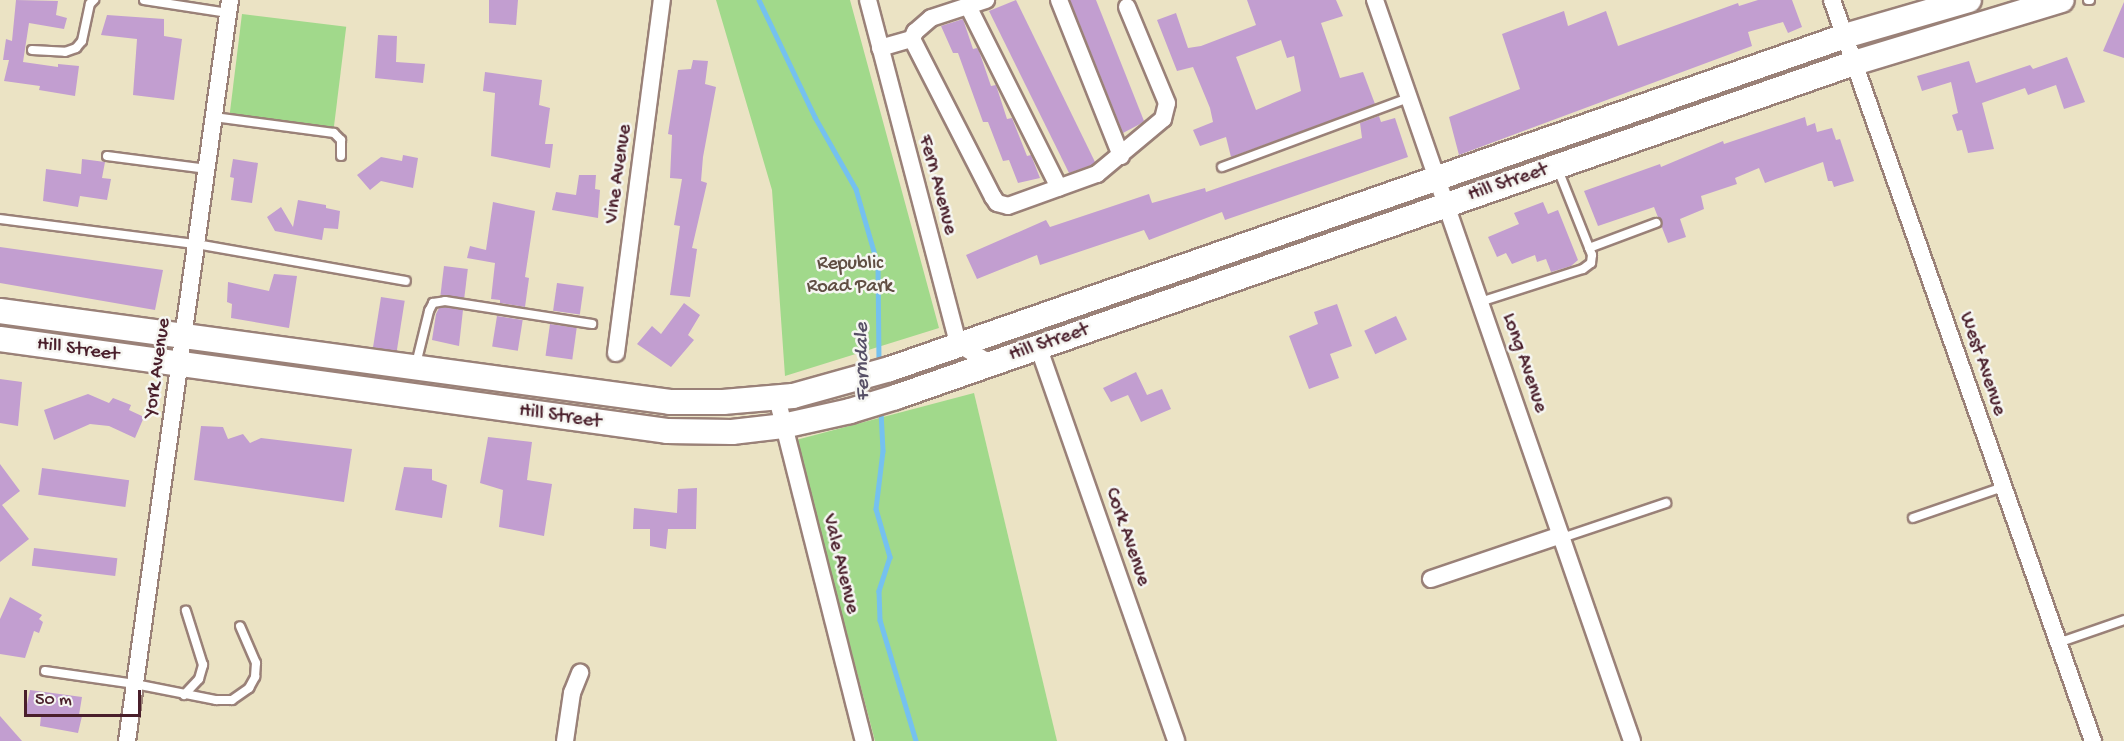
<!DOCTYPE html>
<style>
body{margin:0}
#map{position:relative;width:2124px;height:741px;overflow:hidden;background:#ebe3c4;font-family:"Gochi Hand",sans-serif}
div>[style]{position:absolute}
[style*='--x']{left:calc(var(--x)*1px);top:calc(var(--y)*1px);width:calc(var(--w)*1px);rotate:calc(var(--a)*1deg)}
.green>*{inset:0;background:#a1d98b;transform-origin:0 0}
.stream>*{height:4.5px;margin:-2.25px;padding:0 2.25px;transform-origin:2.25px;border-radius:2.25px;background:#75c1ef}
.building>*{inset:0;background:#c29ed0;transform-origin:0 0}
.roads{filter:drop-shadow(2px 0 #9a8178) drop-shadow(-2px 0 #9a8178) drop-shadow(0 2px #9a8178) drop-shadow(0 -2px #9a8178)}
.service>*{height:8px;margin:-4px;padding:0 4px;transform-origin:4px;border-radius:4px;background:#fff}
.minor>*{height:16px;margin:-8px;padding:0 8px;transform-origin:8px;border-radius:8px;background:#fff}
.secondary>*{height:24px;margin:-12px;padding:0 12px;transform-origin:12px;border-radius:12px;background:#fff}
span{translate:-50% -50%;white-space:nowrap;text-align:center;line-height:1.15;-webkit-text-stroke:5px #f6f6f2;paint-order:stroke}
.street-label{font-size:20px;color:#4a1f2b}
.park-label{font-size:20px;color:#604e43}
.water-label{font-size:21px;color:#575066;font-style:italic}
.scale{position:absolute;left:24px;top:690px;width:117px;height:27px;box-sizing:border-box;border:3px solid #4a1f2b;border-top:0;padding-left:8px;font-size:18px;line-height:21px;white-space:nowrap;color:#4a1f2b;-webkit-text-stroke:4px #f6f6f2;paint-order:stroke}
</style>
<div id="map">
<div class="green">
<i style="clip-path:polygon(716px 0,850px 0,939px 328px,785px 376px,772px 190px)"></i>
<i style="left:242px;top:14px;width:105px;height:103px;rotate:7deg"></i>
<i style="clip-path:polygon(974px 393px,1057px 741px,875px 741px,796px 440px)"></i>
</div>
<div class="stream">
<i style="--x:759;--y:0;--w:130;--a:64.4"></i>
<i style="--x:815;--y:117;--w:83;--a:60.3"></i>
<i style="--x:856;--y:189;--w:79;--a:73.9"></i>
<i style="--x:878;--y:265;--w:98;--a:89.4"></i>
<i style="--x:881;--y:411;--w:40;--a:87.1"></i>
<i style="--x:883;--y:451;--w:58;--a:96.9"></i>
<i style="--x:876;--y:509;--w:50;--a:73.7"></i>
<i style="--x:890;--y:557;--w:36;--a:108"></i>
<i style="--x:879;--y:591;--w:29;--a:88"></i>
<i style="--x:880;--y:620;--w:126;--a:73.4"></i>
</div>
<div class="building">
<i style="clip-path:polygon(16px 0,58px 1px,56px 15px,67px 18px,64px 29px,29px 23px,23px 62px,58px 67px,58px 64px,79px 66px,75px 96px,39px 90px,40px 86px,4px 81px,9px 60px,3px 60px,6px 39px,12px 41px)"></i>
<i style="clip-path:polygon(489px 0,518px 0,516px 25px,489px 23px)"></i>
<i style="clip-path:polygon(1016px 0,1095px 162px,1092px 165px,1069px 173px,989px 11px)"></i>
<i style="clip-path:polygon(1070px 0,1096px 0,1144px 121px,1140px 124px,1123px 133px)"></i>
<i style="clip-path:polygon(evenodd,1247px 0,1336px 0,1343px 16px,1321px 23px,1340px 78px,1363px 72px,1375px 104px,1231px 157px,1226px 137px,1200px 146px,1193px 130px,1213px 122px,1210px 108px,1193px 67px,1177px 71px,1157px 20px,1176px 13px,1188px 48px,1201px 46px,1256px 25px,1247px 0,1281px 40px,1287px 58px,1294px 56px,1301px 91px,1256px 110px,1236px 57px,1281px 40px)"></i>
<i style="clip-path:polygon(1758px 0,1792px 0,1802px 27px,1788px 33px,1783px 22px,1748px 32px,1752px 46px,1459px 155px,1449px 117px,1520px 89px,1502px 34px,1564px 11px,1568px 26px,1606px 11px,1618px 46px,1738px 3px,1739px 6px)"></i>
<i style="clip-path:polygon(2124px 2px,2124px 58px,2103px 51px)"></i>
<i style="clip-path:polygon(107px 15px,164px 19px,164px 36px,182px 39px,174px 100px,133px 95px,137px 39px,101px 35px)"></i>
<i style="clip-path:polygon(963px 19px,973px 49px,977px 48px,979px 51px,991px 86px,996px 85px,1007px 119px,1012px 118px,1027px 156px,1031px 155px,1040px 178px,1018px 183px,1009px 160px,1003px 161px,988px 122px,983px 122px,958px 53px,953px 53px,941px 26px)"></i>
<i style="clip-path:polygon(378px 35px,397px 36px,396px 62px,425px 64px,423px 83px,375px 78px)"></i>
<i style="clip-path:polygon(2067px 57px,2085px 102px,2064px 109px,2056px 85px,2028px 95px,2025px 88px,1982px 103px,1994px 149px,1968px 153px,1962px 130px,1957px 131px,1952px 115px,1958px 113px,1951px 82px,1922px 91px,1917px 76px,1969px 61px,1976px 83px,2030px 65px,2033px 69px)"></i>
<i style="clip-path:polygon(693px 60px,708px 61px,705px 84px,716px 87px,703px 157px,701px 181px,707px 183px,692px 248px,697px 249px,690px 297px,670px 295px,680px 226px,674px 225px,682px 179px,670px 178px,672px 135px,668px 134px,678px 70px,691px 69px)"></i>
<i style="clip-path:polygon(485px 72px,542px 80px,539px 105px,550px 108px,545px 144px,553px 144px,550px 168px,491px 156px,495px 93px,483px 91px)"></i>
<i style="clip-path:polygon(1379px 116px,1381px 122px,1395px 118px,1408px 157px,1225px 220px,1222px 212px,1149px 240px,1144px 230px,1040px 265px,1037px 255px,977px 279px,966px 255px,1046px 220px,1050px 227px,1149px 194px,1152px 203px,1205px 188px,1206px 192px,1362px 138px,1360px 123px)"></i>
<i style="clip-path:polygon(1805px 117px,1807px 126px,1815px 123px,1817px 132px,1832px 128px,1836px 140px,1840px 139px,1854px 181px,1834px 187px,1832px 181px,1828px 181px,1823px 162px,1765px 183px,1759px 168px,1735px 178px,1737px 184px,1701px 196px,1704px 209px,1680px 219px,1686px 237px,1668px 243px,1654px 207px,1598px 226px,1584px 191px,1660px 164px,1661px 167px,1723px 141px,1724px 144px)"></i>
<i style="clip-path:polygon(403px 155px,418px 158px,413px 188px,381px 181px,370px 190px,357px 175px,381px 157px,402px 161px)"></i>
<i style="clip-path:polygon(82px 159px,105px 162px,102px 178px,111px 179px,107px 200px,80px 196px,78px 207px,43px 201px,46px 169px,81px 174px)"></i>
<i style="clip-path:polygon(233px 159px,258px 163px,252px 203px,231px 200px,234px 178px,230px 177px)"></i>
<i style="clip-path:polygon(579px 175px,596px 175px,595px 189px,600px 190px,598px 218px,552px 210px,556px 192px,576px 195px)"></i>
<i style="clip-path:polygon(298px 200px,326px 205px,326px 208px,340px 211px,338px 229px,324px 228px,322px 240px,275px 231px,267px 217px,281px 207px,293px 227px)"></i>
<i style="clip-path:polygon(493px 202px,535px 211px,525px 277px,529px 278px,525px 307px,500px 303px,500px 300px,491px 299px,495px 263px,467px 258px,470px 246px,486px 250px)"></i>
<i style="clip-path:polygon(1543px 202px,1548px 214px,1558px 210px,1578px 260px,1571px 266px,1551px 272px,1546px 259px,1537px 262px,1535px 255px,1512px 264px,1506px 253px,1497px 257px,1488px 237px,1519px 224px,1514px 213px)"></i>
<i style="clip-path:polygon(0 247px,163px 270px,155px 310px,0 283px)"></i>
<i style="left:444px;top:266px;width:24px;height:29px;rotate:7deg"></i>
<i style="clip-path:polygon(274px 274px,297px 276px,289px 328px,231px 318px,232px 304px,227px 302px,228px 282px,269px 291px)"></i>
<i style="left:557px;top:283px;width:27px;height:28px;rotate:8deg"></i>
<i style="left:381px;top:297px;width:24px;height:51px;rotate:9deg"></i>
<i style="clip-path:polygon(684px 303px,700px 315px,688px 335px,694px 340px,671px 367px,637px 344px,652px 326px,661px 334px)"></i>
<i style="clip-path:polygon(1337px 304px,1352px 346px,1330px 354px,1339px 378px,1309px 389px,1289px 336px,1318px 324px,1314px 312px)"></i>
<i style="clip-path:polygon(445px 307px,463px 310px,459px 346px,432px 340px,436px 314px,439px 308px)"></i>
<i style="left:497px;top:316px;width:26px;height:31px;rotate:9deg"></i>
<i style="left:1396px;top:316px;width:26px;height:35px;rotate:65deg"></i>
<i style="left:550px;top:324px;width:27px;height:32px;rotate:8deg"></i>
<i style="clip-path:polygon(1136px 372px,1147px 395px,1162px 389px,1171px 409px,1141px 422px,1128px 395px,1111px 402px,1103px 388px)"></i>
<i style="clip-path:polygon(0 379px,22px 382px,18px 426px,0 423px)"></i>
<i style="clip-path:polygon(88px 394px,109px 403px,113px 398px,131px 405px,129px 410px,144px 417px,135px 438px,109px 426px,90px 424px,54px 440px,44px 410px)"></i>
<i style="clip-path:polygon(201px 426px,223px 427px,228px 439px,243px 434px,250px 443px,261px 438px,352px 449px,344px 502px,194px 480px)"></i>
<i style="clip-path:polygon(488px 437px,532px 442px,527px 480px,552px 484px,544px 536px,499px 527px,503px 490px,480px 483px)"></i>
<i style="clip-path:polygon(0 464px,20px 491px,2px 505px,29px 539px,0 562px)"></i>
<i style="clip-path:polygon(404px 467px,432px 469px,432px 480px,447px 485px,442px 518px,395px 510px)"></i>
<i style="left:42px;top:468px;width:88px;height:27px;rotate:8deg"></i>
<i style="clip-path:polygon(697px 488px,696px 529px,668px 529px,666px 549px,650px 546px,650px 529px,633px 529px,634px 508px,677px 513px,678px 489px)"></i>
<i style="left:34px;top:548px;width:84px;height:18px;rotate:7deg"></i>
<i style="clip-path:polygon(10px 597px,42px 615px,39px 619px,43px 622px,39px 633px,34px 631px,25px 658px,0 654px,0 619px)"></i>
<i style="clip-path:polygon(30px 690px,82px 697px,79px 715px,82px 716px,78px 733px,40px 726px,41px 716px,25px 714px)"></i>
<i style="clip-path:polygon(0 716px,22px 741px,0 741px)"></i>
</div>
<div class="roads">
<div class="service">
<i style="--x:144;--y:0;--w:85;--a:8.8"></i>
<i style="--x:2088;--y:0;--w:2;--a:0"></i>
<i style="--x:32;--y:50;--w:33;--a:3"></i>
<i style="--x:65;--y:52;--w:12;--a:-20"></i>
<i style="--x:76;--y:48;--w:9;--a:-49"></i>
<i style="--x:82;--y:41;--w:38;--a:-78"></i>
<i style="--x:90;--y:4;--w:6;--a:-45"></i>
<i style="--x:214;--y:117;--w:121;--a:7.6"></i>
<i style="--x:334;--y:133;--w:10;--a:45"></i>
<i style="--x:341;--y:140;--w:16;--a:90"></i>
<i style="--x:107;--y:156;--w:101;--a:7.4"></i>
<i style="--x:1222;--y:167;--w:199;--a:-20.3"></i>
<i style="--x:0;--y:219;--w:198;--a:7.3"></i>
<i style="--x:196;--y:244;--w:213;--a:10"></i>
<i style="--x:1589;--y:248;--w:72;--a:-20.5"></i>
<i style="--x:1480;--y:302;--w:108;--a:-17.8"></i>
<i style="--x:1583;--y:269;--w:10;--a:-37"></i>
<i style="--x:1591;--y:263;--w:8;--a:-83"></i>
<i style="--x:1592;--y:255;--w:95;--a:-111.7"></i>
<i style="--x:416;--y:364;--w:55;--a:-76.2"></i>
<i style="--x:429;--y:311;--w:9;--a:-63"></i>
<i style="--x:433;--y:303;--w:12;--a:-9"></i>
<i style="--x:445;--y:301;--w:149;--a:8.9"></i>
<i style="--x:1913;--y:518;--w:95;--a:-19"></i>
<i style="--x:1562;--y:538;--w:110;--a:-18.6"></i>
<i style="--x:2058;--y:643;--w:70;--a:-19.2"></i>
<i style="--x:45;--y:671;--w:91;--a:8.2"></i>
<i style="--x:135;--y:684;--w:83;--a:11.2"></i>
<i style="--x:216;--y:700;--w:16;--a:0"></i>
<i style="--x:232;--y:700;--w:21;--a:-35"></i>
<i style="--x:249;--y:688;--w:13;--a:-61"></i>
<i style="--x:255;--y:677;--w:14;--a:-86"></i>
<i style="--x:256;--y:663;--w:40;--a:-113.4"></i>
<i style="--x:184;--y:695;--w:22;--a:-47"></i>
<i style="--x:199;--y:679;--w:15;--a:-74"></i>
<i style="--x:203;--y:665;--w:57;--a:-107.5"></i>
</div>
<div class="minor">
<i style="--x:868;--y:0;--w:356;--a:75.3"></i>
<i style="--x:958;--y:344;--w:37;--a:31"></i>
<i style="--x:1059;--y:0;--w:168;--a:68.3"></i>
<i style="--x:1375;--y:0;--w:784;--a:70.87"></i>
<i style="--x:1832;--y:0;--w:786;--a:70.6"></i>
<i style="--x:968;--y:6;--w:203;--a:63.4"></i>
<i style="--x:912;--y:39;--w:178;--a:62.9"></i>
<i style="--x:993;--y:197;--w:7;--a:56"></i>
<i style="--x:997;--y:203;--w:11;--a:15"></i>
<i style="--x:1008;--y:206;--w:95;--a:-19.8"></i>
<i style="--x:1097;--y:174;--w:86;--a:-39.8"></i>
<i style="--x:1163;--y:119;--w:16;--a:-76"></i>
<i style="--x:1167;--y:103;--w:104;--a:-112.6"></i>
<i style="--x:912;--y:39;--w:8;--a:-67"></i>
<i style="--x:915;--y:32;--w:21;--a:-41"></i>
<i style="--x:931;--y:18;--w:58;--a:-18.1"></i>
<i style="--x:880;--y:48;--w:33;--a:-16"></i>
<i style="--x:1038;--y:346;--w:418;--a:70.7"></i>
<i style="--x:616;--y:353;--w:356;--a:-82.6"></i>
<i style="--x:777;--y:398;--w:354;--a:75.8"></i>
<i style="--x:1431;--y:579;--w:137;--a:-18.7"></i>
<i style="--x:127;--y:741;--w:748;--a:-82.09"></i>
<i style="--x:565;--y:741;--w:49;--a:-81.7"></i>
<i style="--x:572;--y:693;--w:22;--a:-68"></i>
</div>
<div class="secondary">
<i style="--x:0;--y:311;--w:676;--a:7.73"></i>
<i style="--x:670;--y:402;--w:53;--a:0"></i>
<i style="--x:723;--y:402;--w:70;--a:-4.9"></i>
<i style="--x:793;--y:396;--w:101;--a:-15.6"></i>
<i style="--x:890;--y:369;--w:1011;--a:-19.22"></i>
<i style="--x:1845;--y:36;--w:129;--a:-16.2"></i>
<i style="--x:0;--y:339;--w:673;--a:7.85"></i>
<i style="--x:667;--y:431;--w:65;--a:0.9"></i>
<i style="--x:732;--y:432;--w:51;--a:-6.7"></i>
<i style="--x:783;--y:426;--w:69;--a:-12.6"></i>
<i style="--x:850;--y:411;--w:48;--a:-16.9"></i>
<i style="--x:896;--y:397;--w:1015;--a:-19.22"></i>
<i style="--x:1854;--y:63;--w:217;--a:-16.9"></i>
</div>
</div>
<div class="street-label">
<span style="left:619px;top:174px;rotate:-82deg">Vine Avenue</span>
<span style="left:1508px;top:183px;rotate:-19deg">Hill Street</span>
<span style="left:937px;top:185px;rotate:75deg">Fern Avenue</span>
<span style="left:1049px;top:343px;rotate:-19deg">Hill Street</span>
<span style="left:78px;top:350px;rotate:8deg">Hill Street</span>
<span style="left:1524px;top:363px;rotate:71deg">Long Avenue</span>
<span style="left:1982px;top:364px;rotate:71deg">West Avenue</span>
<span style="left:158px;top:368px;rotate:-82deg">York Avenue</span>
<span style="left:560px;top:417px;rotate:8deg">Hill Street</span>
<span style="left:1127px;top:537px;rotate:71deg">Cork Avenue</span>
<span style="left:840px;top:564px;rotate:76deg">Vale Avenue</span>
</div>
<div class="park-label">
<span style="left:850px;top:276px">Republic<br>Road Park</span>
</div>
<div class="water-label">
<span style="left:864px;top:362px;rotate:-91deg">Ferndale</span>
</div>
<div class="scale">50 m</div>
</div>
